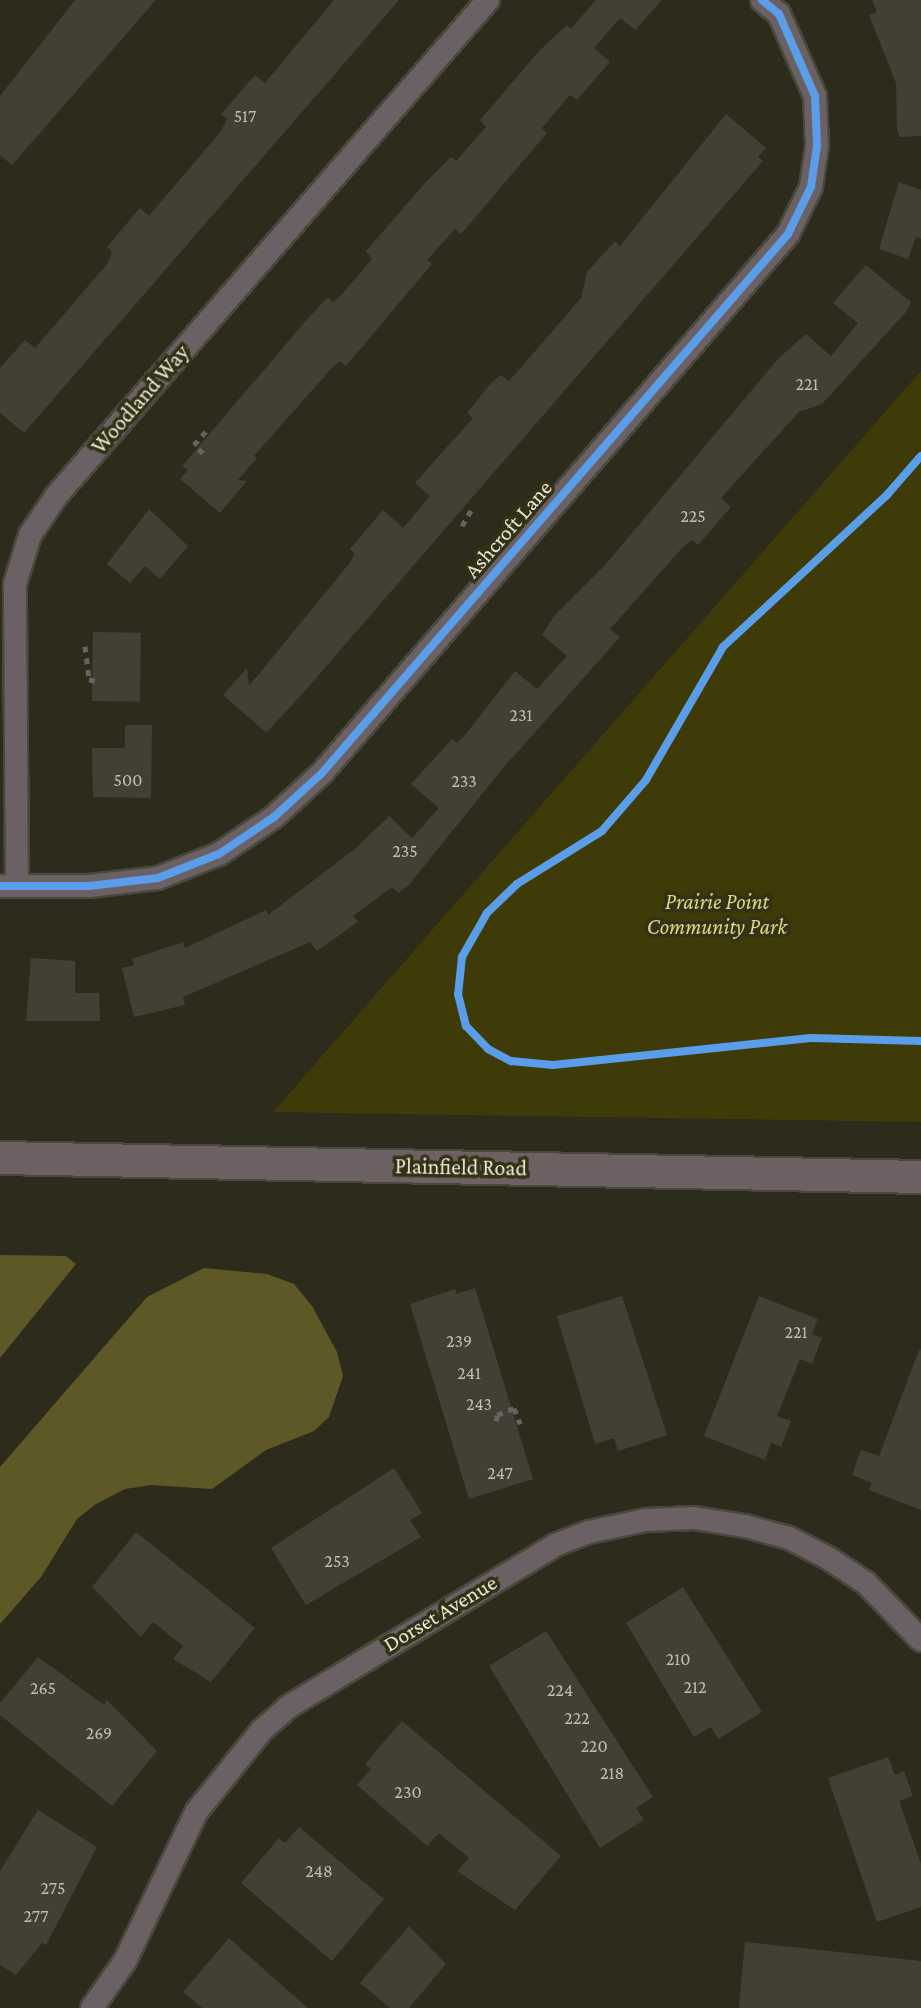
<!DOCTYPE html>
<style>
body{margin:0}
#map{position:relative;width:921px;height:2008px;overflow:hidden;background:#2d2b1c;font-family:"Crimson Pro",serif}
div>[style]{position:absolute}
[style*='--x']{left:calc(var(--x)*1px);top:calc(var(--y)*1px);width:calc(var(--w)*1px);rotate:calc(var(--a)*1deg)}
.green>*{inset:0;background:#3f3b09}
.water>*{inset:0;background:#5e5826}
.building>*{inset:0;background:#424034;transform-origin:0 0}
.path>*{height:5px;margin-top:-2.5px;transform-origin:0;background:repeating-linear-gradient(90deg,#696260 0 6px,transparent 0 12px)}
.roads{filter:drop-shadow(2px 0 #49483c) drop-shadow(-2px 0 #49483c) drop-shadow(0 2px #49483c) drop-shadow(0 -2px #49483c)}
.minor>*{height:22px;margin:-11px;padding:0 11px;transform-origin:11px;border-radius:11px;background:#6b6064}
.secondary>*{height:32px;margin:-16px;padding:0 16px;transform-origin:16px;border-radius:16px;background:#6d6164}
.cycleway>*{height:8px;margin:-4px;padding:0 4px;transform-origin:4px;border-radius:4px;background:#5a9eea}
span{translate:-50% -50%;white-space:nowrap;text-align:center;line-height:1.15;-webkit-text-stroke:7px #333116;paint-order:stroke}
.number-label{font-size:18px;color:#bfbeaf}
.number-label span{-webkit-text-stroke-width:0}
.street-label{font-size:22px;color:#e9e8d8}
.park-label{font-size:22px;color:#ddd582;font-style:italic}
</style>
<div id="map">
<div class="green">
<i style="clip-path:polygon(921px 371px,921px 1122px,273px 1112px)"></i>
</div>
<div class="water">
<i style="clip-path:polygon(0 1255px,66px 1256px,76px 1264px,0 1358px)"></i>
<i style="clip-path:polygon(204px 1268px,267px 1274px,294px 1284px,312px 1306px,337px 1352px,343px 1376px,329px 1417px,314px 1431px,266px 1450px,212px 1489px,151px 1485px,125px 1489px,96px 1504px,77px 1519px,41px 1577px,0 1624px,0 1467px,147px 1297px)"></i>
</div>
<div class="building">
<i style="clip-path:polygon(75px 0,156px 0,12px 165px,0 155px,0 96px)"></i>
<i style="clip-path:polygon(334px 0,399px 0,24px 433px,0 413px,0 368px,25px 340px,35px 348px,107px 264px,112px 252px,107px 247px,140px 208px,149px 216px,221px 131px,227px 119px,221px 114px,255px 75px,265px 83px)"></i>
<i style="clip-path:polygon(596px 0,662px 0,635px 30px,620px 18px,594px 48px,610px 62px,577px 100px,570px 95px,542px 128px,547px 133px,461px 234px,455px 229px,427px 260px,432px 264px,346px 366px,340px 361px,330px 370px,254px 456px,257px 458px,238px 480px,247px 481px,220px 513px,180px 479px,188px 470px,182px 466px,310px 316px,328px 297px,333px 302px,342px 294px,372px 259px,366px 251px,425px 183px,451px 157px,456px 161px,486px 127px,480px 120px,539px 51px,567px 25px,571px 29px)"></i>
<i style="clip-path:polygon(872px 0,921px 0,921px 136px,900px 137px,897px 130px,896px 83px,869px 15px,877px 12px)"></i>
<i style="clip-path:polygon(726px 114px,766px 148px,758px 157px,763px 161px,305px 691px,267px 732px,262px 729px,223px 695px,247px 668px,249px 686px,348px 565px,355px 554px,350px 549px,383px 510px,403px 528px,430px 496px,415px 483px,473px 418px,467px 413px,491px 383px,501px 375px,509px 381px,537px 349px,581px 298px,587px 272px,615px 241px,620px 246px)"></i>
<i style="clip-path:polygon(899px 182px,921px 190px,921px 239px,916px 237px,908px 259px,879px 249px)"></i>
<i style="clip-path:polygon(866px 265px,911px 302px,906px 312px,822px 404px,799px 412px,721px 498px,731px 507px,698px 545px,692px 540px,682px 548px,610px 629px,620px 637px,503px 768px,408px 886px,398px 893px,392px 887px,353px 916px,358px 922px,317px 951px,310px 942px,183px 997px,185px 1005px,134px 1017px,122px 968px,134px 965px,132px 959px,183px 942px,185px 948px,266px 910px,268px 915px,356px 848px,389px 816px,412px 838px,439px 808px,411px 784px,452px 739px,457px 743px,465px 735px,515px 671px,537px 689px,567px 656px,542px 635px,554px 616px,606px 564px,778px 359px,806px 334px,831px 356px,858px 323px,833px 303px)"></i>
<i style="clip-path:polygon(149px 509px,188px 546px,160px 579px,145px 566px,130px 583px,107px 564px)"></i>
<i style="left:93px;top:632px;width:48px;height:69px;rotate:1deg"></i>
<i style="clip-path:polygon(125px 725px,152px 725px,151px 798px,93px 797px,92px 748px,125px 748px)"></i>
<i style="clip-path:polygon(31px 958px,75px 961px,75px 993px,99px 993px,100px 1021px,26px 1021px)"></i>
<i style="clip-path:polygon(475px 1288px,533px 1479px,469px 1499px,410px 1304px,455px 1289px,457px 1294px)"></i>
<i style="clip-path:polygon(622px 1296px,667px 1435px,618px 1451px,614px 1438px,595px 1444px,557px 1316px)"></i>
<i style="clip-path:polygon(759px 1296px,818px 1319px,812px 1334px,822px 1338px,812px 1364px,800px 1359px,777px 1416px,791px 1421px,781px 1447px,771px 1443px,765px 1460px,704px 1436px)"></i>
<i style="clip-path:polygon(919px 1350px,921px 1350px,921px 1510px,869px 1490px,872px 1483px,852px 1475px,861px 1450px,879px 1456px)"></i>
<i style="clip-path:polygon(394px 1468px,422px 1513px,410px 1520px,421px 1537px,306px 1605px,271px 1548px)"></i>
<i style="clip-path:polygon(136px 1532px,255px 1628px,211px 1682px,173px 1659px,183px 1646px,153px 1622px,141px 1637px,92px 1587px)"></i>
<i style="clip-path:polygon(683px 1587px,762px 1712px,718px 1739px,711px 1727px,694px 1737px,626px 1623px)"></i>
<i style="clip-path:polygon(546px 1631px,653px 1797px,636px 1808px,644px 1820px,600px 1848px,489px 1666px)"></i>
<i style="clip-path:polygon(38px 1657px,104px 1705px,107px 1700px,157px 1751px,112px 1806px,0 1715px,0 1703px)"></i>
<i style="clip-path:polygon(402px 1721px,561px 1856px,515px 1910px,457px 1871px,469px 1858px,439px 1833px,427px 1846px,357px 1785px,371px 1769px,365px 1764px)"></i>
<i style="clip-path:polygon(888px 1757px,895px 1775px,904px 1771px,913px 1796px,899px 1801px,921px 1864px,921px 1907px,877px 1922px,828px 1778px)"></i>
<i style="clip-path:polygon(38px 1810px,97px 1847px,46px 1945px,42px 1943px,16px 1975px,0 1965px,0 1871px)"></i>
<i style="clip-path:polygon(299px 1827px,384px 1899px,332px 1961px,241px 1883px,279px 1838px,285px 1843px)"></i>
<i style="clip-path:polygon(409px 1926px,446px 1964px,409px 2008px,390px 2008px,360px 1983px)"></i>
<i style="clip-path:polygon(229px 1938px,260px 1966px,308px 2008px,202px 2008px,183px 1992px)"></i>
<i style="clip-path:polygon(745px 1942px,921px 1961px,921px 2008px,739px 2008px)"></i>
</div>
<div class="path">
<i style="--x:203;--y:453;--w:12;--a:-138"></i>
<i style="--x:194;--y:445;--w:20;--a:-49"></i>
<i style="--x:462;--y:526;--w:24;--a:-60"></i>
<i style="--x:85;--y:646;--w:33;--a:83"></i>
<i style="--x:89;--y:679;--w:6;--a:18"></i>
<i style="--x:496;--y:1421;--w:6;--a:-81"></i>
<i style="--x:497;--y:1415;--w:18;--a:-22"></i>
<i style="--x:514;--y:1408;--w:17;--a:69"></i>
</div>
<div class="roads">
<div class="minor">
<i style="--x:0;--y:886;--w:89;--a:0"></i>
<i style="--x:89;--y:886;--w:69;--a:-6.6"></i>
<i style="--x:158;--y:878;--w:66;--a:-21.5"></i>
<i style="--x:219;--y:854;--w:66;--a:-33.9"></i>
<i style="--x:274;--y:817;--w:65;--a:-42.5"></i>
<i style="--x:322;--y:773;--w:713;--a:-49.15"></i>
<i style="--x:788;--y:234;--w:52;--a:-63.9"></i>
<i style="--x:811;--y:187;--w:41;--a:-81.7"></i>
<i style="--x:817;--y:146;--w:50;--a:-92.3"></i>
<i style="--x:815;--y:96;--w:90;--a:-113.7"></i>
<i style="--x:779;--y:14;--w:22;--a:-141"></i>
<i style="--x:17;--y:886;--w:302;--a:-90.4"></i>
<i style="--x:15;--y:584;--w:51;--a:-73"></i>
<i style="--x:30;--y:535;--w:48;--a:-56"></i>
<i style="--x:57;--y:495;--w:656;--a:-48.95"></i>
<i style="--x:92;--y:2008;--w:57;--a:-54.9"></i>
<i style="--x:125;--y:1961;--w:166;--a:-64.4"></i>
<i style="--x:197;--y:1811;--w:104;--a:-51.3"></i>
<i style="--x:262;--y:1730;--w:35;--a:-41"></i>
<i style="--x:288;--y:1707;--w:312;--a:-31.2"></i>
<i style="--x:555;--y:1545;--w:36;--a:-21"></i>
<i style="--x:589;--y:1532;--w:58;--a:-11.9"></i>
<i style="--x:646;--y:1520;--w:48;--a:-2.4"></i>
<i style="--x:694;--y:1518;--w:52;--a:8.9"></i>
<i style="--x:745;--y:1526;--w:46;--a:15.3"></i>
<i style="--x:789;--y:1538;--w:44;--a:27.1"></i>
<i style="--x:828;--y:1558;--w:45;--a:33.3"></i>
<i style="--x:866;--y:1583;--w:79;--a:46"></i>
</div>
<div class="secondary">
<i style="--x:0;--y:1158;--w:921;--a:1.18"></i>
</div>
</div>
<div class="cycleway">
<i style="--x:921;--y:456;--w:52;--a:131.1"></i>
<i style="--x:887;--y:495;--w:224;--a:137.2"></i>
<i style="--x:723;--y:647;--w:154;--a:120.1"></i>
<i style="--x:646;--y:780;--w:67;--a:130.8"></i>
<i style="--x:602;--y:831;--w:100;--a:148.1"></i>
<i style="--x:517;--y:884;--w:42;--a:136"></i>
<i style="--x:487;--y:913;--w:51;--a:119.6"></i>
<i style="--x:462;--y:957;--w:37;--a:96"></i>
<i style="--x:458;--y:994;--w:33;--a:76"></i>
<i style="--x:466;--y:1026;--w:32;--a:46"></i>
<i style="--x:488;--y:1049;--w:26;--a:28"></i>
<i style="--x:511;--y:1061;--w:42;--a:5.4"></i>
<i style="--x:553;--y:1065;--w:259;--a:-6"></i>
<i style="--x:811;--y:1038;--w:110;--a:1.6"></i>
<i style="--x:0;--y:886;--w:89;--a:0"></i>
<i style="--x:89;--y:886;--w:69;--a:-6.6"></i>
<i style="--x:158;--y:878;--w:66;--a:-21.5"></i>
<i style="--x:219;--y:854;--w:66;--a:-33.9"></i>
<i style="--x:274;--y:817;--w:65;--a:-42.5"></i>
<i style="--x:322;--y:773;--w:713;--a:-49.15"></i>
<i style="--x:788;--y:234;--w:52;--a:-63.9"></i>
<i style="--x:811;--y:187;--w:41;--a:-81.7"></i>
<i style="--x:817;--y:146;--w:50;--a:-92.3"></i>
<i style="--x:815;--y:96;--w:90;--a:-113.7"></i>
<i style="--x:779;--y:14;--w:22;--a:-141"></i>
</div>
<div class="number-label">
<span style="left:245px;top:116px">517</span>
<span style="left:807px;top:384px">221</span>
<span style="left:693px;top:516px">225</span>
<span style="left:521px;top:715px">231</span>
<span style="left:128px;top:780px">500</span>
<span style="left:464px;top:781px">233</span>
<span style="left:405px;top:851px">235</span>
<span style="left:796px;top:1332px">221</span>
<span style="left:459px;top:1341px">239</span>
<span style="left:469px;top:1373px">241</span>
<span style="left:479px;top:1404px">243</span>
<span style="left:500px;top:1473px">247</span>
<span style="left:337px;top:1561px">253</span>
<span style="left:678px;top:1659px">210</span>
<span style="left:695px;top:1687px">212</span>
<span style="left:43px;top:1688px">265</span>
<span style="left:560px;top:1690px">224</span>
<span style="left:577px;top:1718px">222</span>
<span style="left:99px;top:1733px">269</span>
<span style="left:594px;top:1746px">220</span>
<span style="left:612px;top:1773px">218</span>
<span style="left:408px;top:1792px">230</span>
<span style="left:319px;top:1871px">248</span>
<span style="left:53px;top:1888px">275</span>
<span style="left:36px;top:1916px">277</span>
</div>
<div class="street-label">
<span style="left:140px;top:399px;rotate:-49deg">Woodland Way</span>
<span style="left:508px;top:529px;rotate:-49deg">Ashcroft Lane</span>
<span style="left:461px;top:1167px;rotate:1deg">Plainfield Road</span>
<span style="left:440px;top:1613px;rotate:-31deg">Dorset Avenue</span>
</div>
<div class="park-label">
<span style="left:717px;top:914px">Prairie Point<br>Community Park</span>
</div>
</div>
